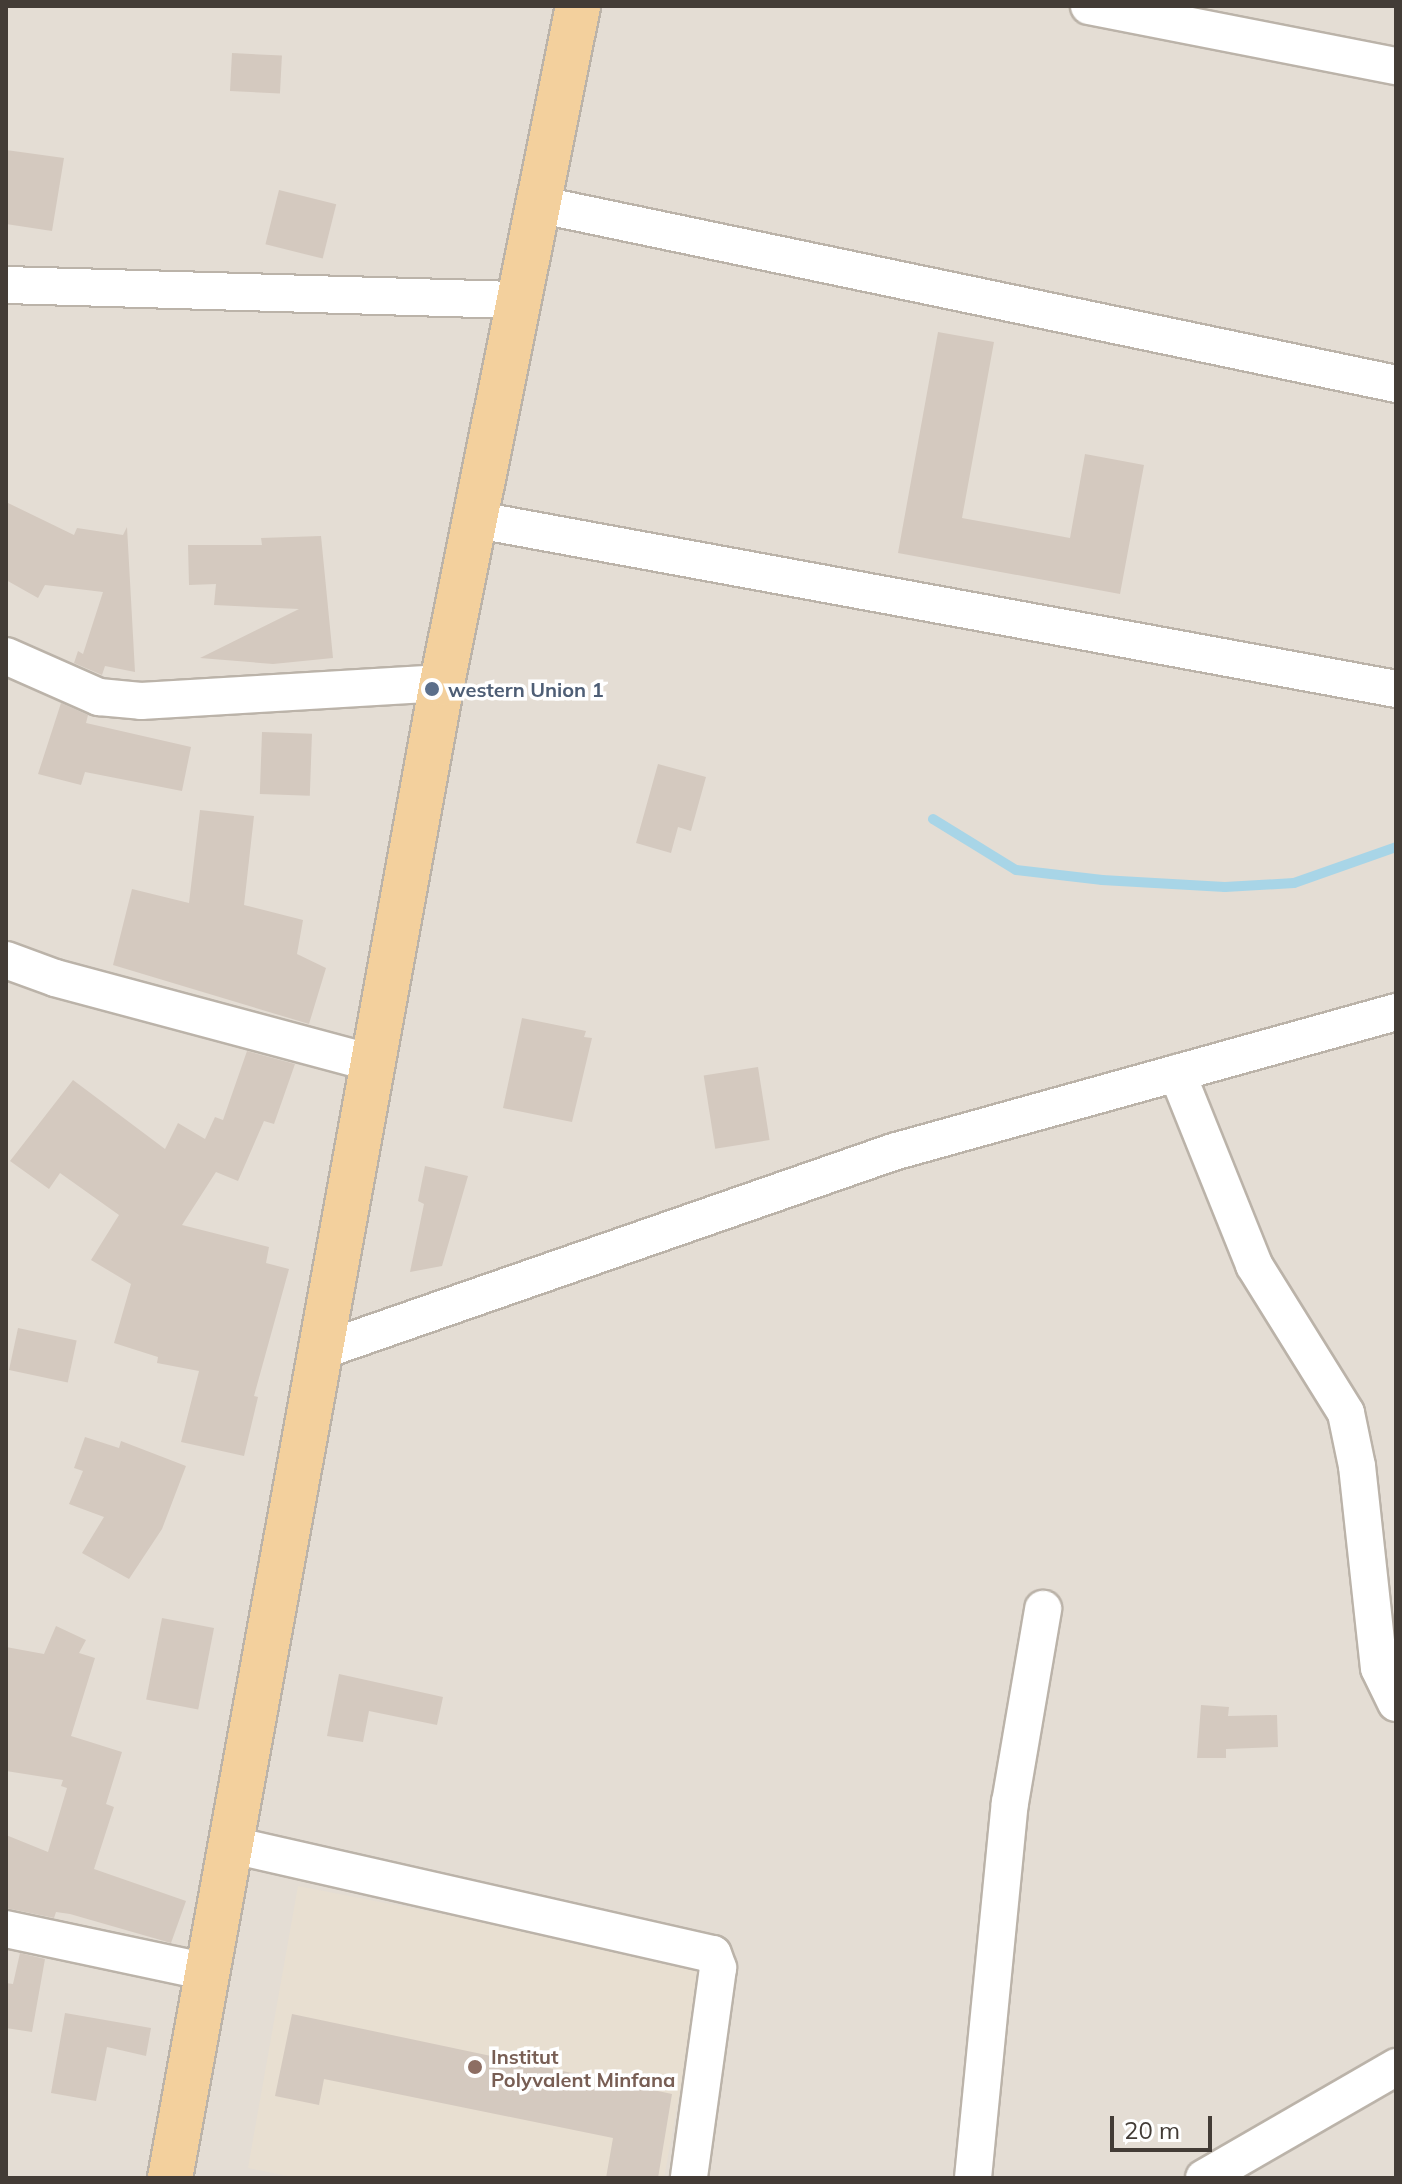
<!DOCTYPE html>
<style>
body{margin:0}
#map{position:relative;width:1402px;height:2184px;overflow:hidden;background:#f1ece6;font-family:Mulish,sans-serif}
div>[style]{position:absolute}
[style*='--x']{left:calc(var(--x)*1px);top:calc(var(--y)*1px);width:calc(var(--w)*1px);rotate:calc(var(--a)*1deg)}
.residential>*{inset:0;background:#e4ddd4;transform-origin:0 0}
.education>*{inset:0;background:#e8dfd1}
.stream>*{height:10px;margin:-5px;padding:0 5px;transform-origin:5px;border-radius:5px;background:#a8d5e7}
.building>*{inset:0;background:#d4c9bf;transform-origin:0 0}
.roads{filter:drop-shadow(2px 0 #bbb3a9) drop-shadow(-2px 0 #bbb3a9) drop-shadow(0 2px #bbb3a9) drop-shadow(0 -2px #bbb3a9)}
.minor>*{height:36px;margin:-18px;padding:0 18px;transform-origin:18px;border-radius:18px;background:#fff}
.major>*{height:44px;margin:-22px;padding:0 22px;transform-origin:22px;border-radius:22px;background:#f3d09d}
.dots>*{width:22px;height:22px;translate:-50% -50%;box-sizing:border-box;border:4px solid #fff;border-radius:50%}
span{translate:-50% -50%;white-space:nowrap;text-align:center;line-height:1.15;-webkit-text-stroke:7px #fff;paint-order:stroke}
.service-label{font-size:20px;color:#4e5e75;font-weight:700}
.left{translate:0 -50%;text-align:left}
.education-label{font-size:20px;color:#785e54;font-weight:700}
.frame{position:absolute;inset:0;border:8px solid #433c36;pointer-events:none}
.scale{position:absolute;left:1110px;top:2116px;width:102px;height:36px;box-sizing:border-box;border:4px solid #433c36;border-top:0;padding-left:10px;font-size:24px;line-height:28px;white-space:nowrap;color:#433c36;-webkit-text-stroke:6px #fff;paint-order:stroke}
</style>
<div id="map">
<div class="residential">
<i style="left:6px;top:6px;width:1390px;height:2172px"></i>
</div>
<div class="education">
<i style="clip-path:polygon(298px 1886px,703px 1965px,664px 2178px,298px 2178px,248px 2168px)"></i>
</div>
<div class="stream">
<i style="--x:933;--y:819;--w:97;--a:31.6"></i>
<i style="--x:1016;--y:870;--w:87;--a:6.6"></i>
<i style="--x:1102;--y:880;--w:123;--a:3.3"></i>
<i style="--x:1225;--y:887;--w:69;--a:-3.3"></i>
<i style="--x:1294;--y:883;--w:108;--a:-19.4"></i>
</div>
<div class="building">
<i style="left:232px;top:53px;width:50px;height:38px;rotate:3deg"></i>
<i style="clip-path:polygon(6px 150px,64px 158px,52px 231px,6px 224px)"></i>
<i style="left:279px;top:190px;width:59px;height:56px;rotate:14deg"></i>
<i style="clip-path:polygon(938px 332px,994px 342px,962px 518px,1070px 538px,1085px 454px,1144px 465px,1120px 594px,898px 553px)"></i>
<i style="clip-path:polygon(6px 502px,74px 535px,77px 528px,123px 535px,127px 527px,135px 672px,105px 666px,102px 675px,74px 663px,78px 651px,83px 654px,103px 592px,45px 585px,38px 598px,6px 580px)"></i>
<i style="clip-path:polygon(321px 536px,333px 658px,273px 664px,200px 658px,299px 609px,214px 605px,216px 584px,189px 585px,188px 545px,262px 545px,261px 538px)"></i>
<i style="clip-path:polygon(61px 703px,88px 715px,86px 723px,191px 747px,182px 791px,85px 772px,81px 785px,38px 774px)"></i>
<i style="left:262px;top:732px;width:50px;height:62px;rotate:2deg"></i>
<i style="clip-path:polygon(658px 764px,706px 777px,691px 831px,678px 827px,671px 853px,636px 843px)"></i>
<i style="clip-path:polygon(200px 810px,254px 816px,244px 905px,303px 920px,297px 954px,326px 968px,309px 1024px,113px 965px,132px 889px,189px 903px)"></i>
<i style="clip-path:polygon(522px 1018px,586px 1031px,584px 1037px,592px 1038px,572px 1122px,503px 1108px)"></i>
<i style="clip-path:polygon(247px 1051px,295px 1064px,274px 1124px,264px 1121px,238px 1181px,216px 1172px,182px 1225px,269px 1247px,266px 1263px,289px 1269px,254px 1396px,258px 1397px,244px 1456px,181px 1442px,199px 1371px,157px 1363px,158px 1357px,114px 1343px,131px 1284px,91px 1260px,119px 1215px,60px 1173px,49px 1189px,10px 1161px,73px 1080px,165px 1149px,178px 1123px,205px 1139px,215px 1117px,223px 1120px)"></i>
<i style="left:758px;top:1067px;width:74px;height:55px;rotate:81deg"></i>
<i style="clip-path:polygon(425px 1166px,468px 1176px,442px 1266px,410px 1272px,424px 1204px,418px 1201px)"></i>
<i style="left:18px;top:1328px;width:60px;height:43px;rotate:12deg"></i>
<i style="clip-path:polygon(85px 1437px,119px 1448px,121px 1441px,186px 1466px,162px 1529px,129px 1579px,82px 1553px,104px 1517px,69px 1504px,83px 1471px,74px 1468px)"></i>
<i style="left:162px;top:1618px;width:53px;height:83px;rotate:11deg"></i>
<i style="clip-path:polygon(56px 1626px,86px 1640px,79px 1653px,95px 1658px,71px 1736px,122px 1752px,106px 1804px,114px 1807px,94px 1869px,186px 1901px,171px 1943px,70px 1914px,56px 1912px,54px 1918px,6px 1908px,6px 1835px,48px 1852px,67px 1788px,61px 1786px,63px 1780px,6px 1771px,6px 1647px,44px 1654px)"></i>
<i style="clip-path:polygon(339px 1674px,443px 1697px,437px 1725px,369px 1711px,363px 1742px,327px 1736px)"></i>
<i style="clip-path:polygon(1201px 1705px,1229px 1707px,1228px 1716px,1277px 1715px,1278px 1747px,1226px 1749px,1226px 1758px,1197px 1758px)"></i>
<i style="clip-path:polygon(20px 1953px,45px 1959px,32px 2032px,6px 2028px,6px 1983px,13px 1984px)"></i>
<i style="clip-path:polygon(65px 2013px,151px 2028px,146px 2056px,107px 2047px,96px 2101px,51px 2093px)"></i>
<i style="clip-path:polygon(292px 2014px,672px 2094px,658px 2178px,606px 2178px,613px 2138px,324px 2079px,319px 2105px,275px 2096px)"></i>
</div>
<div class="roads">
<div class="minor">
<i style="--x:1089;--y:6;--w:313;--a:11.1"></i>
<i style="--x:537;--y:204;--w:878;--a:11.83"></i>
<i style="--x:6;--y:285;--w:509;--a:1.69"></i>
<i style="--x:478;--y:520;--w:933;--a:10.43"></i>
<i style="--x:6;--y:656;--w:102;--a:23.8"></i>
<i style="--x:99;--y:697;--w:42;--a:5.4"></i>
<i style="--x:141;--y:701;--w:302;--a:-3.4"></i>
<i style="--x:6;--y:960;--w:52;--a:20.2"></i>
<i style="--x:55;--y:978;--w:328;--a:15"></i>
<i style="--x:1177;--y:1073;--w:207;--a:68.1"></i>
<i style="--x:1254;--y:1265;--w:174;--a:58.1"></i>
<i style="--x:1346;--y:1413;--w:54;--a:78.3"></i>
<i style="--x:1357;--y:1466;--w:203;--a:83.8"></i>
<i style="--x:1379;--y:1668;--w:39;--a:64"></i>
<i style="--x:321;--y:1351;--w:606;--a:-19.18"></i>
<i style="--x:893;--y:1152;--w:522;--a:-15.55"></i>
<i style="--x:228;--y:1844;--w:497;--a:12.8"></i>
<i style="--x:713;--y:1954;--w:15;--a:70"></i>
<i style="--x:718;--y:1968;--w:212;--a:97.9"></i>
<i style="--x:6;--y:1929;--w:207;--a:12"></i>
<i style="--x:973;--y:2178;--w:377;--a:-84.4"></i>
<i style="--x:1010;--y:1803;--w:197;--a:-80.3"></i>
<i style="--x:1204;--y:2178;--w:222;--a:-30"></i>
</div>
<div class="major">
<i style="--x:170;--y:2178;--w:1520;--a:-79.69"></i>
<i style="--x:442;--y:683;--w:691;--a:-78.64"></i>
</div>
</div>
<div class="dots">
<i style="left:432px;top:689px;background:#5c6f8a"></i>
<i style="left:475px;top:2067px;background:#8d6e63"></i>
</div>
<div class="service-label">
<span class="left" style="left:448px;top:689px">western Union 1</span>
</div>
<div class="education-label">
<span class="left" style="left:491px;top:2068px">Institut<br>Polyvalent Minfana</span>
</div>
<div class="frame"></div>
<div class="scale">20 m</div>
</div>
